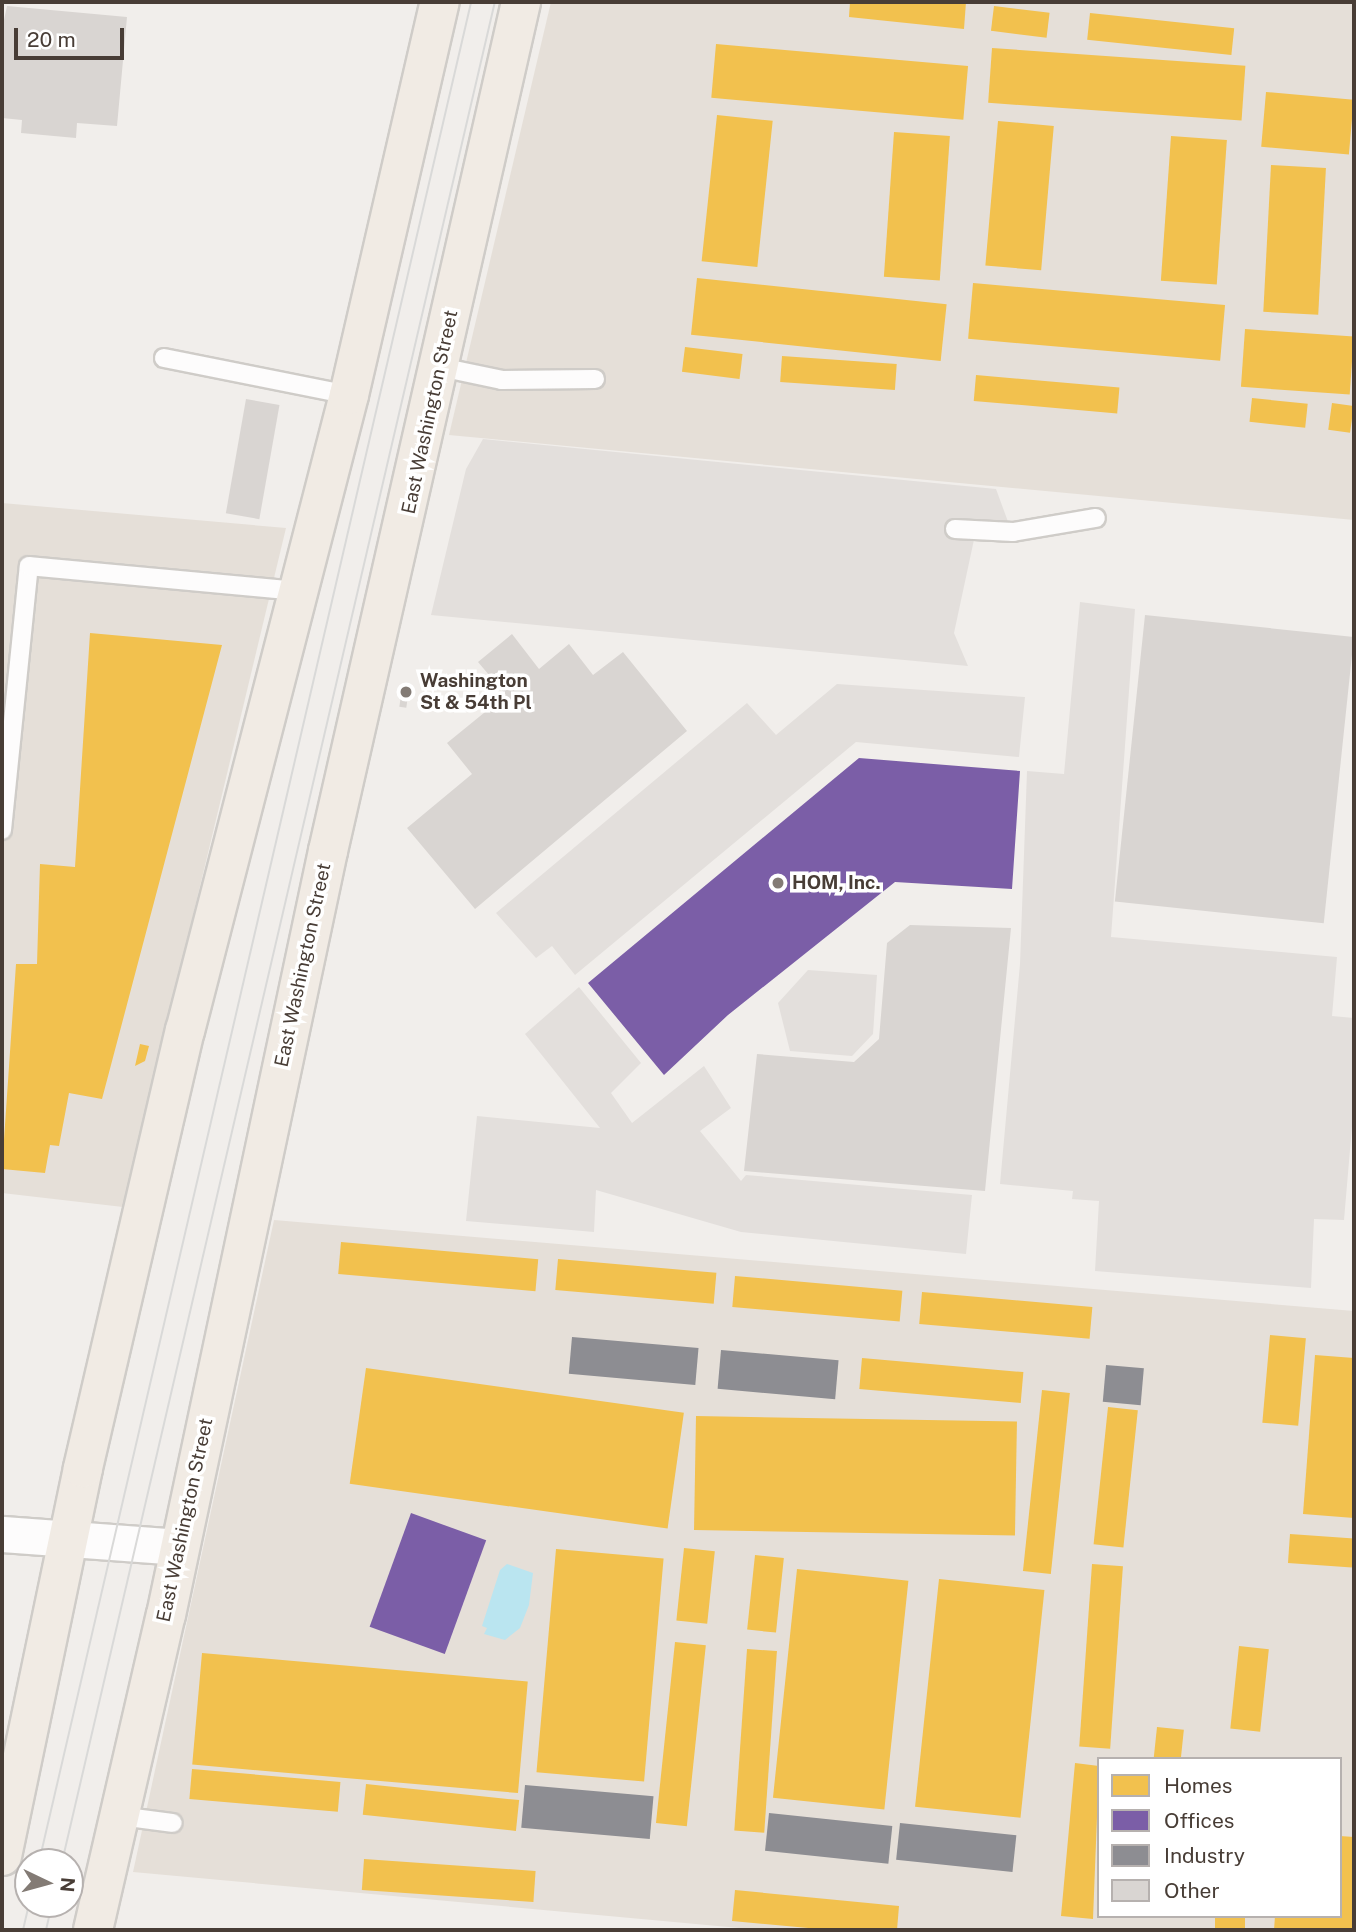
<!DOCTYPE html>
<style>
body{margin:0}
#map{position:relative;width:1356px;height:1932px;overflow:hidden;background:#f1eeeb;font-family:"Public Sans",sans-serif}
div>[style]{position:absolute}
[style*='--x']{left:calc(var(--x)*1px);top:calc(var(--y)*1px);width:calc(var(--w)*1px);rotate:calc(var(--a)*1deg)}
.residential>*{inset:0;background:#e5dfd8}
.parking>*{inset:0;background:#e3dfdc}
.water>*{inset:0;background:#bae5f0}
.homes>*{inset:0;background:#f2c14e;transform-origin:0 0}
.offices>*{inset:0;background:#7b5ea7;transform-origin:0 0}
.industry>*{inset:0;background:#8d8d92;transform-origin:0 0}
.building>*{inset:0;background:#d9d5d2;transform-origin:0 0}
.roads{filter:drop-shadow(2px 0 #cfccc8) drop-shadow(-2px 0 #cfccc8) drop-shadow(0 2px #cfccc8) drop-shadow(0 -2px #cfccc8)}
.lane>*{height:18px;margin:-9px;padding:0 9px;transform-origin:9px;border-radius:9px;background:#fdfcfc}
.street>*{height:35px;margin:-17.5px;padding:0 17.5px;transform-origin:17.5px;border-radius:17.5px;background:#fdfcfc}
.primary>*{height:38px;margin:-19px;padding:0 19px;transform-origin:19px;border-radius:19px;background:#f1ebe4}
.tram>*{height:2px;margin:-1px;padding:0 1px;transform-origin:1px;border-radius:1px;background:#d9d9d8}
.dots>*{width:19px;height:19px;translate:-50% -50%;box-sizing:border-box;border:4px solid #fff;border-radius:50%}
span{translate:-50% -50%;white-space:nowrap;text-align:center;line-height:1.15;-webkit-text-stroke:7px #fff;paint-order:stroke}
.street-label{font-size:19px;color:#483d36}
.poi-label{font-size:19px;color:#483d36;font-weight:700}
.left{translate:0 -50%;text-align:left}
.frame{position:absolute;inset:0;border:4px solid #483d36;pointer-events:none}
.legend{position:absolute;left:1097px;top:1757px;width:245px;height:161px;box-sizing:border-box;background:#fff;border:2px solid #b6b1af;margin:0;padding:9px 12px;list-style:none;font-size:21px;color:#483d36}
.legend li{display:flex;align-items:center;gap:14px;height:35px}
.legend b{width:35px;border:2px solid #b6b1af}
.north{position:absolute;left:14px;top:1848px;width:70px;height:70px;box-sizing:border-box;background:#fff;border:2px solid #b6b1af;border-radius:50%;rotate:95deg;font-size:19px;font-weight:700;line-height:28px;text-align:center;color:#483d36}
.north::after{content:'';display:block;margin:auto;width:24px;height:32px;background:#837b75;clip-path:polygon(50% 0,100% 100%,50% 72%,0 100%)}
.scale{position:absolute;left:14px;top:28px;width:110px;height:32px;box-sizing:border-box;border:4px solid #483d36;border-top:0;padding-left:9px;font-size:21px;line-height:24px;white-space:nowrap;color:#483d36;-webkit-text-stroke:5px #fff;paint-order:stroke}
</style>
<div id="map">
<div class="residential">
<i style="clip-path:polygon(551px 2px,1354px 2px,1354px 520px,449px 435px)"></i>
<i style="clip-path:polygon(2px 503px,286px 528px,123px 1207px,2px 1193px)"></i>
<i style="clip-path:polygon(evenodd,274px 1220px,1354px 1311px,1354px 1930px,761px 1930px,133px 1872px,274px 1220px,1099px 1759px,1340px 1759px,1340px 1916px,1099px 1916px,1099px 1759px)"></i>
</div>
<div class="parking">
<i style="clip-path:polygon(483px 439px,996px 489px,1014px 538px,975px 535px,954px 633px,968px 666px,431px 615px,466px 469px)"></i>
<i style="clip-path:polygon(1080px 602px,1135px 609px,1111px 937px,1337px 957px,1332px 1016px,1354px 1018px,1354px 1103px,1344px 1220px,1314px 1219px,1311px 1288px,1095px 1271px,1099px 1201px,1072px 1199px,1073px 1191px,1000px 1184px,1020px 964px,1027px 771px,1064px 774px)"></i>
<i style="clip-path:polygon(837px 684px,1025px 697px,1019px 757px,856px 742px,575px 975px,552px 946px,536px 958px,496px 913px,747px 703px,776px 735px)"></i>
<i style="clip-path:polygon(808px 970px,877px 975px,873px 1034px,852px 1056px,790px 1051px,778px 1003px)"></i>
<i style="clip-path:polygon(579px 987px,641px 1063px,611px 1093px,632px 1123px,704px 1066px,731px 1108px,700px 1131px,741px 1181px,746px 1175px,972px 1195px,966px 1254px,741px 1232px,596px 1190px,594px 1232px,466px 1221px,477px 1116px,600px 1128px,525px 1034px)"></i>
</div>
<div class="water">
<i style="clip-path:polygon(507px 1564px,533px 1573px,529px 1605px,520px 1628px,505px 1640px,484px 1634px,487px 1628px,482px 1626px,500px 1570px)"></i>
</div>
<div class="homes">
<i style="clip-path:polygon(850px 2px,966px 2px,964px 29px,849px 17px)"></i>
<i style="left:994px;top:6px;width:56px;height:25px;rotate:7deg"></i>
<i style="left:1090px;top:13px;width:145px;height:27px;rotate:6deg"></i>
<i style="left:716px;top:44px;width:253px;height:54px;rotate:5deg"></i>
<i style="left:992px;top:48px;width:254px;height:55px;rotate:4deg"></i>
<i style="left:1266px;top:92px;width:88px;height:55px;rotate:5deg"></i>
<i style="left:717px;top:115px;width:56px;height:147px;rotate:6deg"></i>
<i style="left:998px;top:121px;width:56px;height:145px;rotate:5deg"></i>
<i style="left:894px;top:132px;width:56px;height:145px;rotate:4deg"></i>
<i style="left:1171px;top:136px;width:56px;height:145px;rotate:4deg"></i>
<i style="left:1271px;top:165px;width:55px;height:147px;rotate:3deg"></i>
<i style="left:697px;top:278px;width:251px;height:57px;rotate:6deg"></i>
<i style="left:973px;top:283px;width:253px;height:56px;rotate:5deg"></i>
<i style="left:1245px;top:329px;width:109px;height:58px;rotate:4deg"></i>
<i style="left:685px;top:347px;width:58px;height:25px;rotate:7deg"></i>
<i style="left:782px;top:356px;width:115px;height:26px;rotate:4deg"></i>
<i style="left:976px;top:375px;width:144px;height:26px;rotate:5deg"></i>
<i style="left:1252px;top:398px;width:56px;height:24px;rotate:6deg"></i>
<i style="left:1332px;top:403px;width:22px;height:27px;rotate:8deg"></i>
<i style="clip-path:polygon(90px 633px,222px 645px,102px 1099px,69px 1093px,59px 1146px,50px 1145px,45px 1173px,2px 1169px,16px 964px,37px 964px,40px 864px,75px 867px)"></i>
<i style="clip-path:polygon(140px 1044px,149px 1046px,145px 1061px,135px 1066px)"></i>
<i style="left:341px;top:1242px;width:198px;height:32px;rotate:5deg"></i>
<i style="left:558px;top:1259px;width:159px;height:31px;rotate:5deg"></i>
<i style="left:735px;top:1276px;width:168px;height:31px;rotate:5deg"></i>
<i style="left:922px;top:1292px;width:171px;height:32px;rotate:5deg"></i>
<i style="left:1270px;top:1335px;width:36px;height:88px;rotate:5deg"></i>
<i style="clip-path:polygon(1315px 1355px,1354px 1358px,1354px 1518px,1303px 1514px)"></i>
<i style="left:862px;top:1358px;width:162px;height:31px;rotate:5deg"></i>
<i style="left:366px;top:1368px;width:321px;height:117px;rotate:8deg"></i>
<i style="left:1042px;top:1390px;width:28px;height:182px;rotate:6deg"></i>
<i style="left:1108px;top:1407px;width:30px;height:138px;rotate:6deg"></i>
<i style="left:696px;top:1416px;width:321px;height:114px;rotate:1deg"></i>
<i style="left:1290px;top:1534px;width:64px;height:29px;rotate:4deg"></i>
<i style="left:684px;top:1548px;width:31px;height:73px;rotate:6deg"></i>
<i style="left:556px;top:1549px;width:108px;height:224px;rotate:5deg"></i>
<i style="left:755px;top:1555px;width:29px;height:75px;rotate:6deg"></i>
<i style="left:1092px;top:1564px;width:31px;height:183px;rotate:4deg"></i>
<i style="left:797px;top:1569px;width:112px;height:230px;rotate:6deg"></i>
<i style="left:939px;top:1579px;width:106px;height:229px;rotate:6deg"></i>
<i style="left:675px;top:1642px;width:31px;height:182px;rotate:6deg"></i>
<i style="left:1239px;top:1646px;width:30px;height:83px;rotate:6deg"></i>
<i style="left:747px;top:1649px;width:30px;height:182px;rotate:4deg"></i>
<i style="left:202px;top:1653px;width:327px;height:112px;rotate:5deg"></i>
<i style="left:1157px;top:1727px;width:27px;height:32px;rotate:6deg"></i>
<i style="clip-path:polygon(1075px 1763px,1099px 1766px,1093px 1919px,1061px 1916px)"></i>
<i style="left:192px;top:1769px;width:149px;height:30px;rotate:5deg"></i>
<i style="left:366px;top:1784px;width:154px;height:31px;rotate:6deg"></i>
<i style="clip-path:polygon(1340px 1836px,1354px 1837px,1354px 1930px,1274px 1930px,1275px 1916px,1340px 1916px)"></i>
<i style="left:364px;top:1859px;width:172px;height:31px;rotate:4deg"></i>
<i style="clip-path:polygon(735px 1890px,899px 1906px,897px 1930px,830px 1930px,732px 1921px)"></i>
<i style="left:1215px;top:1916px;width:30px;height:14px"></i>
</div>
<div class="offices">
<i style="clip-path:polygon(859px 758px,1020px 771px,1012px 889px,895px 882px,728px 1015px,664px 1075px,588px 983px)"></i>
<i style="left:411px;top:1513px;width:80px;height:121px;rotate:20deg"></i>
</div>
<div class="industry">
<i style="left:572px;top:1337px;width:127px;height:37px;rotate:5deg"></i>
<i style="left:721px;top:1350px;width:118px;height:39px;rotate:5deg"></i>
<i style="left:1106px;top:1365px;width:38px;height:37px;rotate:5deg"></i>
<i style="left:525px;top:1785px;width:129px;height:43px;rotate:5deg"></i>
<i style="left:769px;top:1813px;width:124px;height:38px;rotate:6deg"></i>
<i style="left:900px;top:1823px;width:117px;height:37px;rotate:6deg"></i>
</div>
<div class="building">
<i style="clip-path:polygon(7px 6px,127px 17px,117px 126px,77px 123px,76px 138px,21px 133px,22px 120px,2px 118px,2px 29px)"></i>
<i style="left:246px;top:399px;width:34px;height:116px;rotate:10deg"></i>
<i style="left:1145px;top:615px;width:210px;height:288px;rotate:6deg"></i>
<i style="clip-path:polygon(512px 634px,539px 669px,569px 644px,593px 675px,623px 652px,687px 731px,475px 909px,407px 828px,472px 774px,447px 743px,506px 695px,478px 662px)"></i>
<i style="left:402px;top:688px;width:7px;height:19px;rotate:8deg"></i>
<i style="clip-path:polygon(910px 925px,1011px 928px,985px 1191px,744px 1171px,757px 1054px,854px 1062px,879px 1039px,887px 943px)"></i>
</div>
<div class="roads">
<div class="lane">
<i style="--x:164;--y:358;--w:189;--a:11.3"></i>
<i style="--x:440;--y:367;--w:63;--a:11.8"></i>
<i style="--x:502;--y:380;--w:93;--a:-0.6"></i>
<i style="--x:955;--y:529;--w:58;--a:3"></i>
<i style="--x:1013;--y:532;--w:84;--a:-9.6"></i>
<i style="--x:2;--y:830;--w:265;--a:-84.2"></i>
<i style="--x:29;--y:566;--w:269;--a:5.3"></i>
<i style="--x:120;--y:1816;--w:53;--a:7.5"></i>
</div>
<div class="street">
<i style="--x:2;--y:1534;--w:178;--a:4.2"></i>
</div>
<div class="primary">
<i style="--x:2;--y:1856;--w:396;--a:-78.2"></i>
<i style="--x:83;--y:1468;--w:449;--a:-76.9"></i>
<i style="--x:185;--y:1031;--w:657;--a:-75.54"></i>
<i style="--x:349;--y:395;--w:403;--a:-77"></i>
<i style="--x:93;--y:1930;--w:323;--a:-77"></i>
<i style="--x:166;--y:1615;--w:781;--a:-78.03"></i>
<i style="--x:328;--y:851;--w:871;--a:-77.19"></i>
</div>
</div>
<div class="tram">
<i style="--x:39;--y:1862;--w:1910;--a:-76.92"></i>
<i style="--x:62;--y:1862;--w:1910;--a:-76.9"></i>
<i style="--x:23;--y:1930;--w:27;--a:-77"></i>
<i style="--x:46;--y:1930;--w:27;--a:-77"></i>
</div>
<div class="dots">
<i style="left:406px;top:692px;background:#837b75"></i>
<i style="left:778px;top:883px;background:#837b75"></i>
</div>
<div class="street-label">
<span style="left:430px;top:412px;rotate:-78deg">East Washington Street</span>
<span style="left:303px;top:965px;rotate:-78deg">East Washington Street</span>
<span style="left:185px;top:1520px;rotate:-78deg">East Washington Street</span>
</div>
<div class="poi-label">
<span class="left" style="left:420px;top:692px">Washington<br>St &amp; 54th Pl</span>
<span class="left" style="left:792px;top:883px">HOM, Inc.</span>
</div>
<div class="frame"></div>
<ul class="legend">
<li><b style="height:19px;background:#f2c14e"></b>Homes</li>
<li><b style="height:19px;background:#7b5ea7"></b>Offices</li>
<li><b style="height:19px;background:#8d8d92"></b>Industry</li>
<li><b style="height:19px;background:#d9d5d2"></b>Other</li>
</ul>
<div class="north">N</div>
<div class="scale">20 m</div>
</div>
